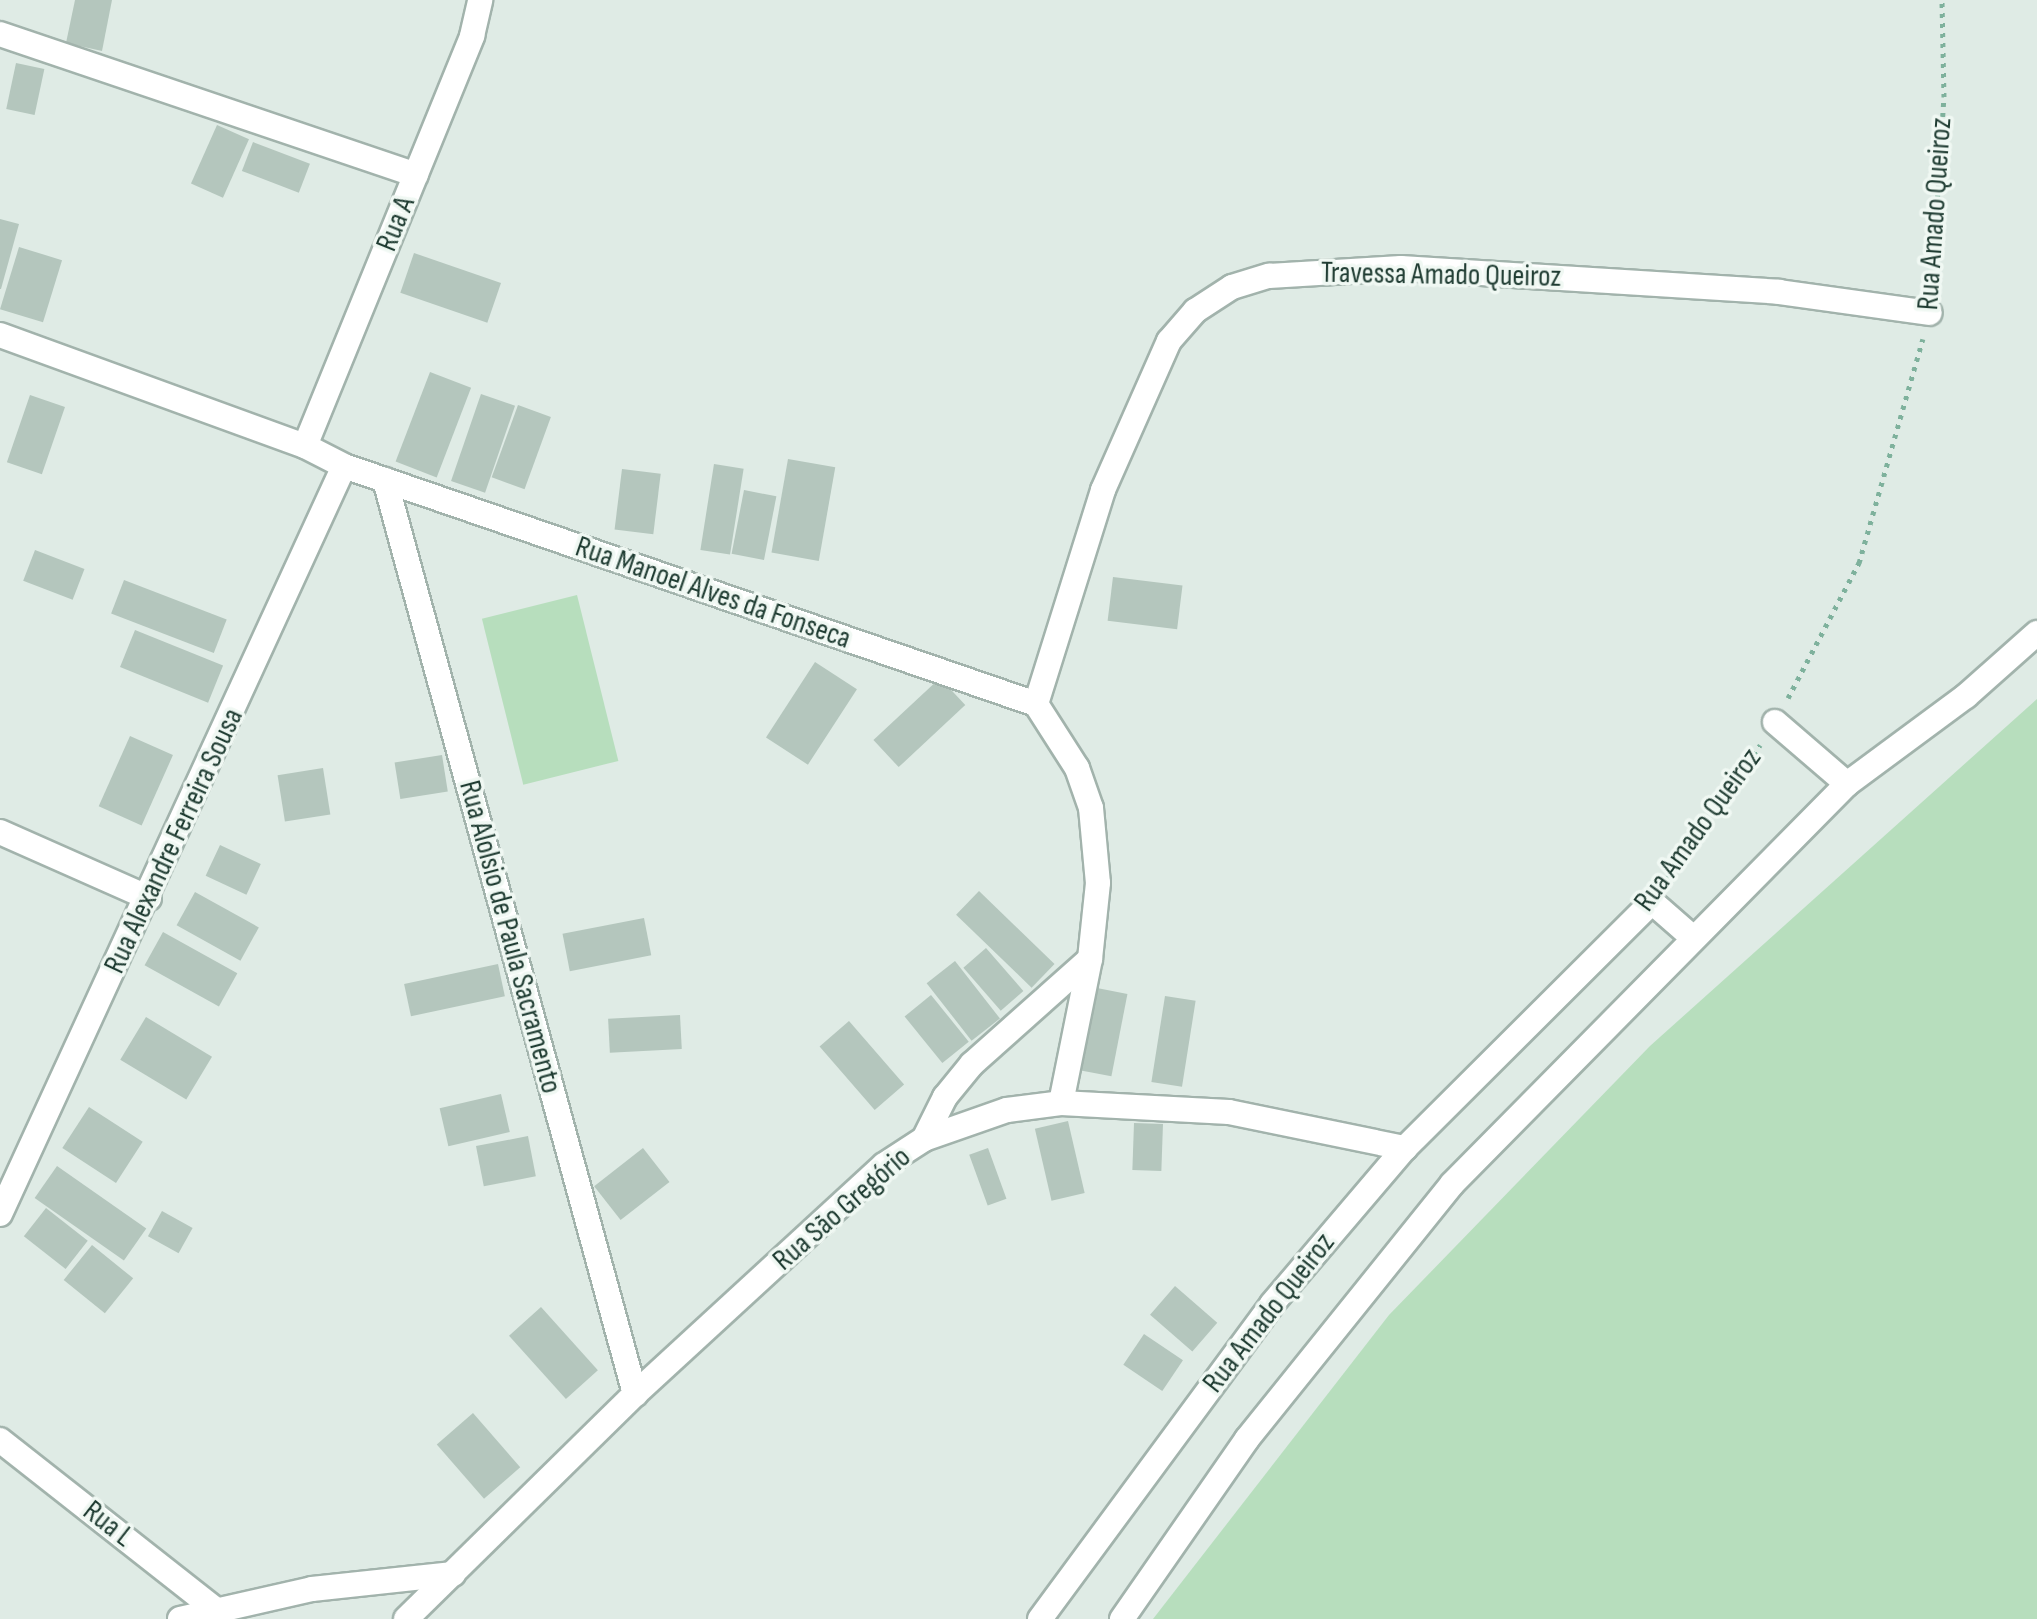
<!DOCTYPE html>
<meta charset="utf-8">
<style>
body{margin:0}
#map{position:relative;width:2037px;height:1619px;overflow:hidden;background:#dfebe5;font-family:"Sofia Sans Condensed",sans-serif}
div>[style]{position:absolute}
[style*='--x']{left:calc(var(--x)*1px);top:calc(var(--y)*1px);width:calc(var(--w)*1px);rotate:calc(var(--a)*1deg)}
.green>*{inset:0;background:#b7debd;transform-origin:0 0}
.building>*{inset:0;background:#b4c6bd;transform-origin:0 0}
.path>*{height:5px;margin-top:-2.5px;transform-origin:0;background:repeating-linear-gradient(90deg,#7eb19c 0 4px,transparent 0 10px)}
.roads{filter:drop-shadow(2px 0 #a2b3ac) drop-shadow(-2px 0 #a2b3ac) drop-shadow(0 2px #a2b3ac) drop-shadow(0 -2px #a2b3ac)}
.minor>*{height:24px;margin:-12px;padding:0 12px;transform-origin:12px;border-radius:12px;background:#fff}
span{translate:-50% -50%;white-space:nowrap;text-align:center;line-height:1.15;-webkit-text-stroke:7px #f0f8f3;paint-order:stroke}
.street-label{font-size:30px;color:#1f3c32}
</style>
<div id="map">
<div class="green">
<i style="left:577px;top:595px;width:171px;height:98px;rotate:76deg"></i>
<i style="clip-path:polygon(2037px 699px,2037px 1619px,1153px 1619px,1389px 1315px,1650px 1046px)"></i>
</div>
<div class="building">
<i style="clip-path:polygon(75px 0,112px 0,102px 51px,66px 43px)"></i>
<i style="left:16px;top:63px;width:29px;height:47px;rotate:12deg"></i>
<i style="left:217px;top:125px;width:35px;height:64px;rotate:24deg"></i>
<i style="left:253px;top:142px;width:61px;height:31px;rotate:21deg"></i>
<i style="clip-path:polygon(0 219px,19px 224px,1px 289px,0 289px)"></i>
<i style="left:19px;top:247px;width:45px;height:65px;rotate:17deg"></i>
<i style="left:414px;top:253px;width:92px;height:42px;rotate:19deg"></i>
<i style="left:430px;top:372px;width:44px;height:96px;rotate:21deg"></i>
<i style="left:481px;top:394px;width:36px;height:92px;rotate:19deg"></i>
<i style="left:30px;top:395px;width:37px;height:71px;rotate:19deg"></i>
<i style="left:518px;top:405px;width:35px;height:77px;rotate:20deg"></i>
<i style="left:788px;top:459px;width:48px;height:95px;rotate:10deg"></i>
<i style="left:714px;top:464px;width:30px;height:87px;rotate:9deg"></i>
<i style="left:622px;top:469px;width:39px;height:61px;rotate:7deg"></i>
<i style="left:744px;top:490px;width:33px;height:65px;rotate:11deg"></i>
<i style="left:35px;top:550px;width:53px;height:33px;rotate:21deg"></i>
<i style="left:1113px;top:577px;width:70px;height:44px;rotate:7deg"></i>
<i style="left:124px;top:580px;width:110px;height:36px;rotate:21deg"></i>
<i style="left:135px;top:630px;width:95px;height:40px;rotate:22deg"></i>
<i style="left:815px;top:662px;width:50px;height:90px;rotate:33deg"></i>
<i style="left:940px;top:678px;width:37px;height:91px;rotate:47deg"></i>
<i style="left:130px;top:736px;width:47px;height:77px;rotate:24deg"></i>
<i style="left:442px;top:755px;width:37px;height:48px;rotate:81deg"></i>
<i style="left:323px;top:768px;width:47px;height:46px;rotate:81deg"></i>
<i style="left:220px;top:845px;width:45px;height:34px;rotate:25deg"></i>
<i style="left:979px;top:891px;width:105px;height:33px;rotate:44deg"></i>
<i style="left:195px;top:892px;width:73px;height:38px;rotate:29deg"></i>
<i style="left:644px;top:918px;width:38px;height:83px;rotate:79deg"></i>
<i style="left:163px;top:932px;width:85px;height:38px;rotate:29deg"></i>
<i style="left:986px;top:948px;width:57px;height:30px;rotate:49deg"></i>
<i style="left:955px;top:961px;width:73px;height:36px;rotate:52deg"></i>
<i style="left:498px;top:964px;width:33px;height:96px;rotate:78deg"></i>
<i style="left:1097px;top:988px;width:31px;height:84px;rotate:11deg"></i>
<i style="left:931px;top:995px;width:60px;height:34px;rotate:51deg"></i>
<i style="left:1165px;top:996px;width:31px;height:87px;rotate:9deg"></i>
<i style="left:680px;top:1015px;width:34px;height:72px;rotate:87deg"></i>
<i style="left:146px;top:1017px;width:77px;height:50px;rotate:31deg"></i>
<i style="left:849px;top:1021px;width:84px;height:39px;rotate:49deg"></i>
<i style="left:501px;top:1094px;width:39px;height:63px;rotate:77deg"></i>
<i style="left:89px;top:1107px;width:64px;height:49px;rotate:33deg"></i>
<i style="left:1068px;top:1121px;width:74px;height:34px;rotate:77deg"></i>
<i style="left:1134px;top:1123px;width:29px;height:47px;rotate:2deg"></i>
<i style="left:528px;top:1136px;width:41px;height:53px;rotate:79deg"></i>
<i style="left:643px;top:1148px;width:43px;height:62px;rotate:52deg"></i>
<i style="left:988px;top:1148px;width:54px;height:20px;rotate:70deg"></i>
<i style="left:57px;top:1166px;width:109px;height:39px;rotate:35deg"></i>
<i style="left:46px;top:1208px;width:53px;height:36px;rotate:38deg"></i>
<i style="left:162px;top:1211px;width:35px;height:29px;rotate:29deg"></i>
<i style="left:92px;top:1245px;width:53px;height:45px;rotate:39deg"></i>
<i style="left:1175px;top:1286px;width:56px;height:38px;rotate:41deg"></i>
<i style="left:541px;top:1307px;width:85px;height:43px;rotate:48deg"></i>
<i style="left:1144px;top:1334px;width:47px;height:37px;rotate:34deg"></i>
<i style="left:473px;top:1413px;width:72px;height:48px;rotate:49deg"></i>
</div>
<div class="path">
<i style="--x:1932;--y:286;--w:189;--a:-86.4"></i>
<i style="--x:1944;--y:97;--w:97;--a:-91.2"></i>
<i style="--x:1788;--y:698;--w:153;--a:-62.3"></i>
<i style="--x:1859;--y:563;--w:233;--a:-74.1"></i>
<i style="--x:1668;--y:878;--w:162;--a:-55.3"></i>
</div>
<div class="roads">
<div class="minor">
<i style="--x:0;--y:34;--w:439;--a:18.7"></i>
<i style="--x:0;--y:335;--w:325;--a:20"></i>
<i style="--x:305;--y:446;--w:44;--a:27.1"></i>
<i style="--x:344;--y:466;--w:732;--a:18.98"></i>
<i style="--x:1036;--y:704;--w:76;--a:57.4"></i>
<i style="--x:1077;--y:768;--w:42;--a:70.7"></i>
<i style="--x:1091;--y:808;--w:75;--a:84.7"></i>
<i style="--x:1098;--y:883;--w:76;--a:96"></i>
<i style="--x:1090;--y:959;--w:147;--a:101.4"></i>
<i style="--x:305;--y:446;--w:443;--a:-67.8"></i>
<i style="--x:472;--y:36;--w:37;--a:-77"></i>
<i style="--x:385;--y:480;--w:948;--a:74.7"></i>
<i style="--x:1036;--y:704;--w:224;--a:-72.6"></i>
<i style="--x:1103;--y:490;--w:163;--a:-66.1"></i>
<i style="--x:1169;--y:341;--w:40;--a:-49"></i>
<i style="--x:1195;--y:311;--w:44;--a:-33"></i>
<i style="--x:1232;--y:287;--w:39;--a:-17"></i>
<i style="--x:1269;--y:276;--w:132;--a:-3.5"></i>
<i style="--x:1401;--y:268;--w:379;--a:3.6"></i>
<i style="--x:1779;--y:292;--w:152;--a:7.9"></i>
<i style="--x:1775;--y:722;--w:95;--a:40.7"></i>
<i style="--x:0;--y:832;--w:163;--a:23.9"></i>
<i style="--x:924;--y:1139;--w:47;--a:-63.4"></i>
<i style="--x:945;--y:1097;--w:43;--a:-50.7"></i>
<i style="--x:972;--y:1064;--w:158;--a:-41.7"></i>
<i style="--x:0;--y:1214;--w:823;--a:-65.3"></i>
<i style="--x:0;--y:1440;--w:273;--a:38.2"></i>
<i style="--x:180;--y:1619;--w:135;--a:-12.8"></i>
<i style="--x:312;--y:1589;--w:142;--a:-6.1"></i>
<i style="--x:406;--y:1619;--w:321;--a:-44.5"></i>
<i style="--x:635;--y:1394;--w:338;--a:-42.6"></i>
<i style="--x:884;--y:1165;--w:48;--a:-33"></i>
<i style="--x:924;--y:1139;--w:88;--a:-19.3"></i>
<i style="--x:1007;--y:1110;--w:54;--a:-7.4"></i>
<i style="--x:1061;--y:1103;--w:168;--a:3.1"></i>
<i style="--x:1229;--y:1112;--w:180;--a:11.6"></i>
<i style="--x:1040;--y:1619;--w:391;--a:-53.6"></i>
<i style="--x:1272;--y:1304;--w:205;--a:-49.6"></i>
<i style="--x:1405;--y:1148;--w:349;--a:-44.9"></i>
<i style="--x:1652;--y:902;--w:52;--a:41.1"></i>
<i style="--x:1122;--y:1619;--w:219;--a:-55.2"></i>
<i style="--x:1247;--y:1439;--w:327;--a:-51.2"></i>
<i style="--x:1452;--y:1184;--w:562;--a:-45.36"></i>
<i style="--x:1847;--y:784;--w:148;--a:-36.5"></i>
<i style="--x:1966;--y:696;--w:95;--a:-41.6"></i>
</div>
</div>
<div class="street-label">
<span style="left:1935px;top:214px;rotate:-86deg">Rua Amado Queiroz</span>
<span style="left:396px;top:224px;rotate:-68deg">Rua A</span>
<span style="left:1441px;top:275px;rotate:1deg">Travessa Amado Queiroz</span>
<span style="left:713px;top:593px;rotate:19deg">Rua Manoel Alves da Fonseca</span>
<span style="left:1698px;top:830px;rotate:-54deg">Rua Amado Queiroz</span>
<span style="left:174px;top:841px;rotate:-65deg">Rua Alexandre Ferreira Sousa</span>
<span style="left:510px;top:937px;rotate:75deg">Rua Alolsio de Paula Sacramento</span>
<span style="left:842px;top:1209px;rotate:-41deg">Rua São Gregório</span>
<span style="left:1269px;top:1313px;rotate:-52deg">Rua Amado Queiroz</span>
<span style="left:108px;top:1524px;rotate:38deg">Rua L</span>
</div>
</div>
